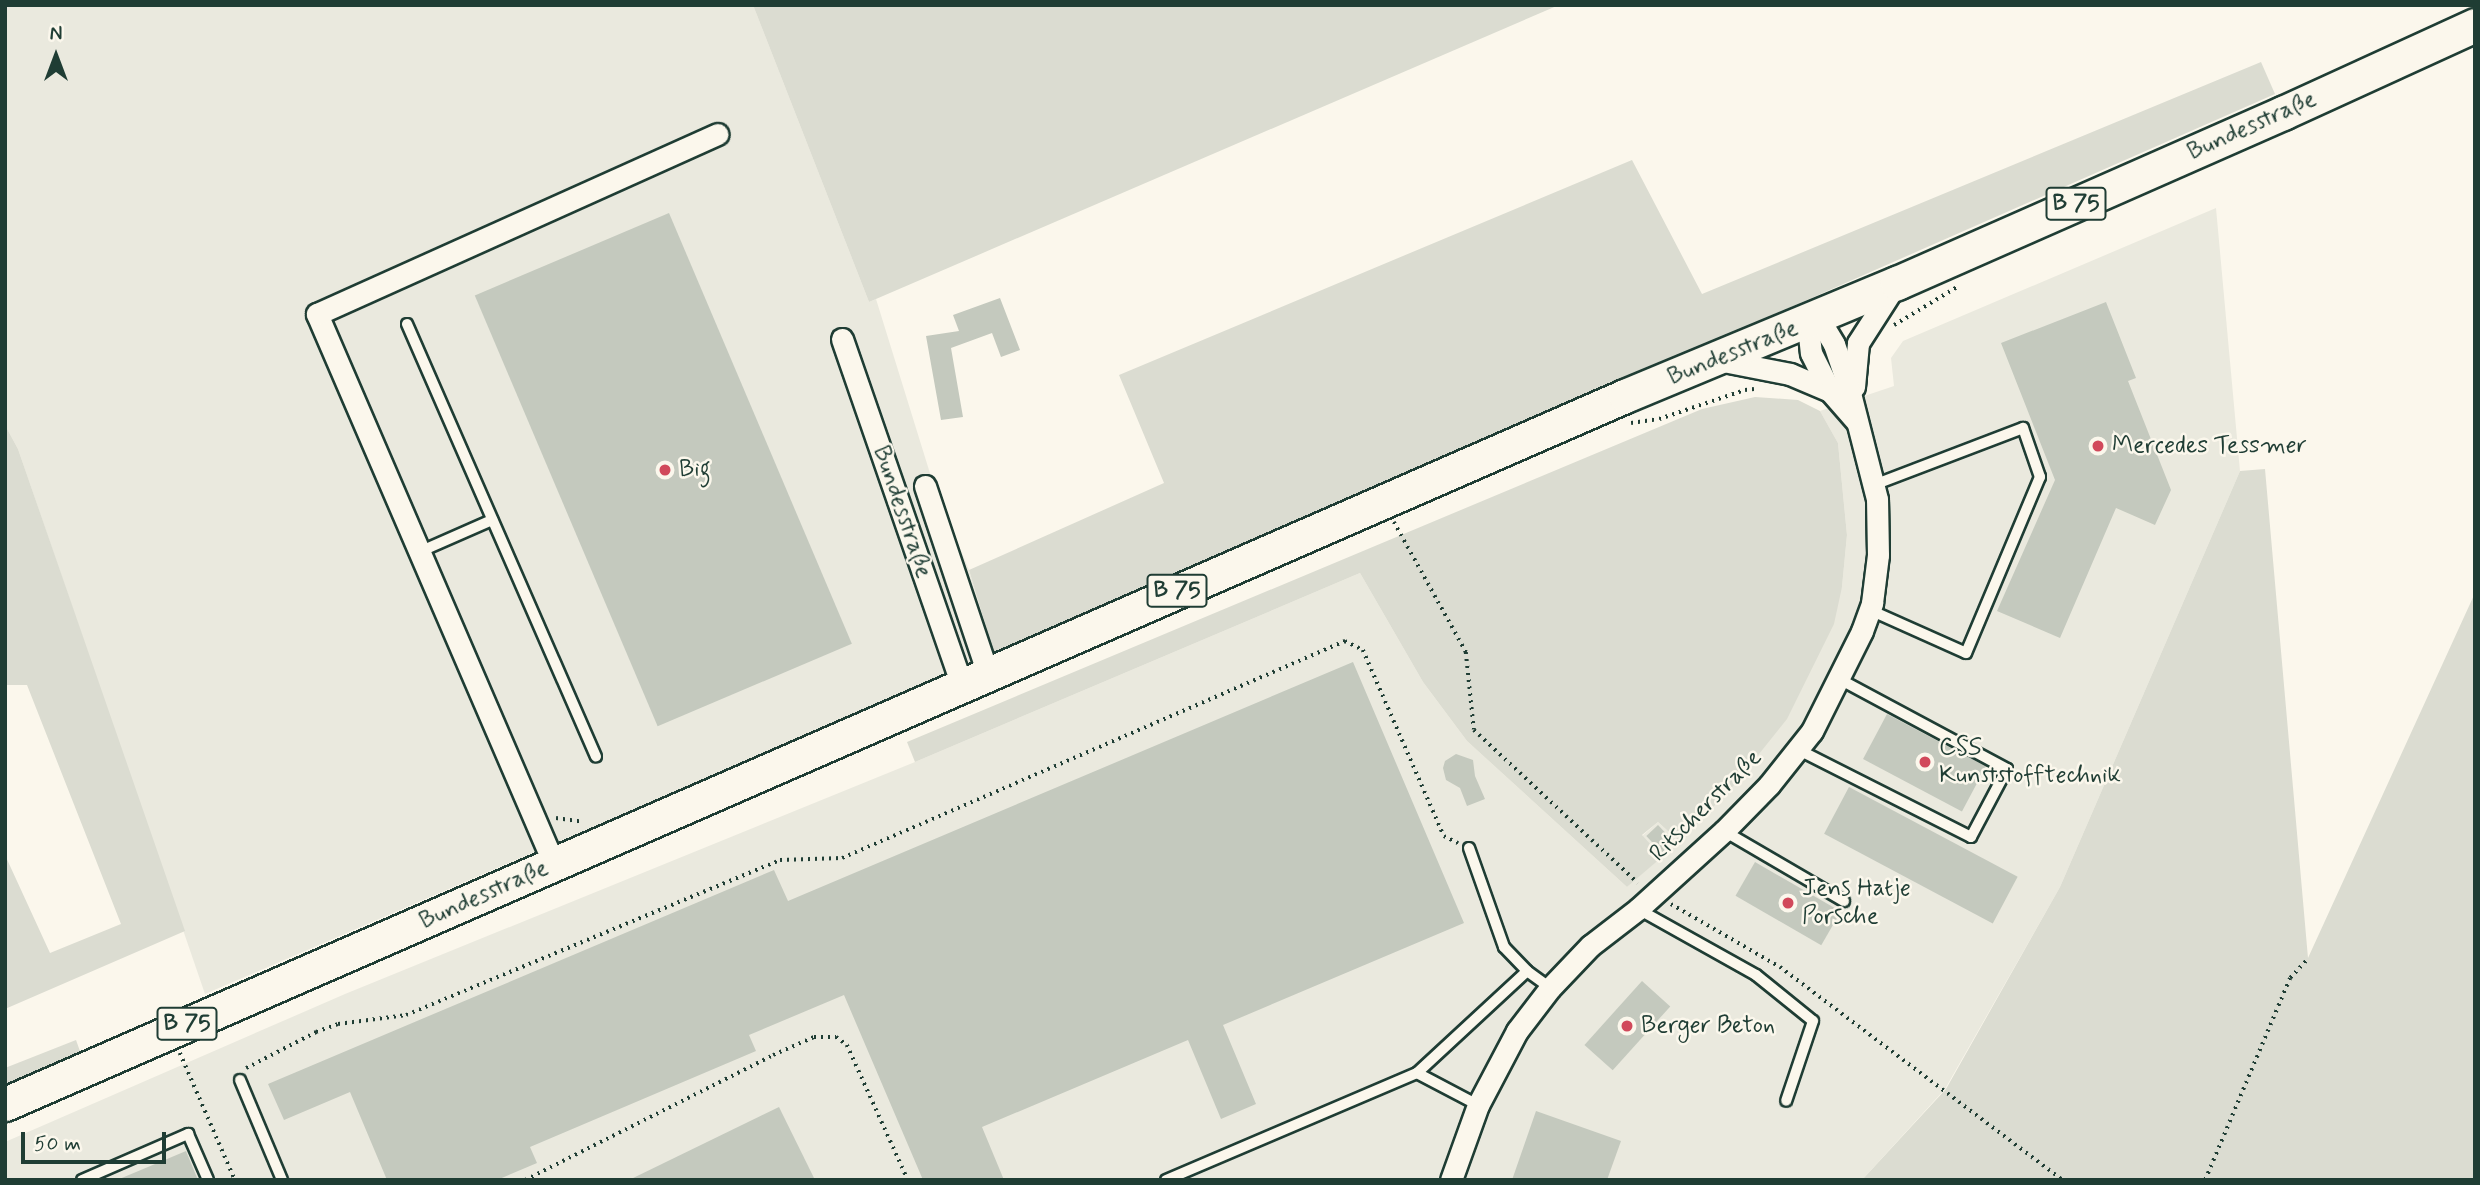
<!DOCTYPE html>
<meta charset="utf-8">
<style>
body{margin:0}
#map{position:relative;width:2480px;height:1185px;overflow:hidden;background:#fbf7ec;font-family:Mynerve,sans-serif}
div>[style]{position:absolute}
[style*='--x']{left:calc(var(--x)*1px);top:calc(var(--y)*1px);width:calc(var(--w)*1px);rotate:calc(var(--a)*1deg)}
.built>*{inset:0;background:#eae9de}
.green>*{inset:0;background:#dbdcd1}
.building>*{inset:0;background:#c4c9be;transform-origin:0 0}
.path>*{height:3.5px;margin-top:-1.75px;transform-origin:0;background:repeating-linear-gradient(90deg,#1f3d34 0 2px,transparent 0 7px)}
.roads{filter:drop-shadow(2px 0 #1f3d34) drop-shadow(-2px 0 #1f3d34) drop-shadow(0 2px #1f3d34) drop-shadow(0 -2px #1f3d34)}
.service>*{height:10px;margin:-5px;padding:0 5px;transform-origin:5px;border-radius:5px;background:#fbf7ec}
.minor>*{height:21px;margin:-10.5px;padding:0 10.5px;transform-origin:10.5px;border-radius:10.5px;background:#fbf7ec}
.primary>*{height:33px;margin:-16.5px;padding:0 16.5px;transform-origin:16.5px;border-radius:16.5px;background:#fbf7ec}
.dots>*{width:19px;height:19px;translate:-50% -50%;box-sizing:border-box;border:4px solid #fbf7ec;border-radius:50%}
span{translate:-50% -50%;white-space:nowrap;text-align:center;line-height:1.15;-webkit-text-stroke:5px #fbf7ec;paint-order:stroke}
.shield-label span{padding:2px 5px;background:#fbf7ec;border:2px solid;border-radius:5px;-webkit-text-stroke-width:0}
.shield-label{font-size:23px;color:#1f3d34;font-weight:700}
.street-label{font-size:24px;color:#1f3d34}
.poi-label{font-size:24px;color:#1f3d34}
.left{translate:0 -50%;text-align:left}
.frame{position:absolute;inset:0;border:7px solid #1f3d34;pointer-events:none}
.north{position:absolute;left:21px;top:21px;width:70px;height:70px;-webkit-text-stroke:5px #fbf7ec;paint-order:stroke;rotate:0deg;font-size:19px;font-weight:700;line-height:28px;text-align:center;color:#1f3d34}
.north::after{content:'';display:block;margin:auto;width:24px;height:32px;background:#1f3d34;clip-path:polygon(50% 0,100% 100%,50% 72%,0 100%)}
.scale{position:absolute;left:21px;top:1132px;width:145px;height:32px;box-sizing:border-box;border:4px solid #1f3d34;border-top:0;padding-left:9px;font-size:21px;line-height:24px;white-space:nowrap;color:#1f3d34;-webkit-text-stroke:5px #fbf7ec;paint-order:stroke}
</style>
<div id="map">
<div class="built">
<i style="clip-path:polygon(5px 5px,753px 5px,869px 302px,876px 299px,933px 483px,969px 570px,994px 654px,205px 994px,18px 449px,5px 425px)"></i>
<i style="clip-path:polygon(2216px 208px,2240px 471px,2060px 887px,1945px 1089px,1862px 1180px,5px 1180px,5px 1142px,345px 994px,915px 762px,1360px 573px,1423px 682px,1467px 741px,1627px 887px,1661px 857px,1642px 836px,1658px 822px,1680px 842px,1842px 587px,1847px 535px,1838px 443px,1820px 411px,1894px 386px,1891px 358px,1903px 341px)"></i>
</div>
<div class="green">
<i style="clip-path:polygon(753px 5px,1559px 5px,869px 302px)"></i>
<i style="clip-path:polygon(2261px 62px,2275px 94px,1200px 567px,994px 654px,969px 570px,1164px 483px,1119px 375px,1632px 160px,1702px 294px)"></i>
<i style="clip-path:polygon(1755px 397px,1798px 400px,1820px 411px,1838px 443px,1847px 535px,1842px 587px,1834px 624px,1787px 719px,1735px 784px,1680px 842px,1658px 822px,1642px 835px,1662px 857px,1627px 887px,1467px 741px,1423px 682px,1360px 573px,915px 762px,907px 742px,1702px 409px)"></i>
<i style="clip-path:polygon(5px 425px,18px 449px,185px 931px,5px 1009px,5px 855px,50px 953px,121px 924px,27px 685px,5px 685px)"></i>
<i style="clip-path:polygon(2265px 469px,2308px 958px,2475px 593px,2475px 1180px,1862px 1180px,1946px 1089px,2060px 887px,2240px 471px)"></i>
<i style="clip-path:polygon(76px 1040px,81px 1054px,5px 1087px,5px 1068px)"></i>
</div>
<div class="building">
<i style="left:669px;top:213px;width:468px;height:211px;rotate:67deg"></i>
<i style="clip-path:polygon(1000px 298px,1020px 350px,1001px 357px,992px 333px,951px 348px,963px 417px,941px 420px,926px 336px,959px 331px,953px 315px)"></i>
<i style="clip-path:polygon(2106px 302px,2136px 378px,2128px 381px,2171px 490px,2155px 525px,2116px 508px,2060px 638px,1997px 611px,2055px 480px,2001px 343px)"></i>
<i style="clip-path:polygon(1353px 662px,1464px 923px,1223px 1025px,1256px 1104px,1221px 1119px,1188px 1040px,982px 1127px,1004px 1180px,923px 1180px,844px 995px,749px 1035px,756px 1051px,530px 1147px,537px 1163px,497px 1180px,387px 1180px,350px 1092px,284px 1120px,268px 1084px,774px 870px,788px 901px)"></i>
<i style="left:1887px;top:714px;width:112px;height:51px;rotate:28deg"></i>
<i style="clip-path:polygon(1456px 754px,1473px 760px,1475px 776px,1485px 799px,1467px 806px,1460px 788px,1446px 780px,1443px 768px,1445px 761px)"></i>
<i style="left:1849px;top:787px;width:191px;height:53px;rotate:28deg"></i>
<i style="left:1658px;top:825px;width:23px;height:16px;rotate:47deg"></i>
<i style="left:1755px;top:862px;width:99px;height:39px;rotate:30deg"></i>
<i style="left:1642px;top:981px;width:38px;height:86px;rotate:42deg"></i>
<i style="clip-path:polygon(779px 1107px,815px 1180px,629px 1180px)"></i>
<i style="clip-path:polygon(1536px 1111px,1621px 1141px,1607px 1180px,1512px 1180px)"></i>
<i style="clip-path:polygon(186px 1151px,198px 1180px,117px 1180px)"></i>
</div>
<div class="path">
<i style="--x:1894;--y:325;--w:74;--a:-31.1"></i>
<i style="--x:1631;--y:423;--w:28;--a:-8"></i>
<i style="--x:1659;--y:419;--w:91;--a:-18.6"></i>
<i style="--x:1745;--y:390;--w:9;--a:-6"></i>
<i style="--x:1394;--y:522;--w:149;--a:61"></i>
<i style="--x:1466;--y:652;--w:78;--a:84.1"></i>
<i style="--x:1474;--y:730;--w:224;--a:43"></i>
<i style="--x:556;--y:818;--w:27;--a:8"></i>
<i style="--x:1671;--y:904;--w:126;--a:30"></i>
<i style="--x:1780;--y:967;--w:354;--a:37"></i>
<i style="--x:180;--y:1053;--w:138;--a:66.6"></i>
<i style="--x:246;--y:1068;--w:79;--a:-27.2"></i>
<i style="--x:316;--y:1032;--w:23;--a:-20"></i>
<i style="--x:338;--y:1024;--w:69;--a:-7.5"></i>
<i style="--x:406;--y:1015;--w:405;--a:-22.5"></i>
<i style="--x:780;--y:860;--w:62;--a:-1.8"></i>
<i style="--x:842;--y:858;--w:548;--a:-23.34"></i>
<i style="--x:1345;--y:641;--w:20;--a:27"></i>
<i style="--x:1363;--y:650;--w:203;--a:66.5"></i>
<i style="--x:1444;--y:836;--w:16;--a:27"></i>
<i style="--x:525;--y:1180;--w:278;--a:-26.7"></i>
<i style="--x:773;--y:1055;--w:45;--a:-23.7"></i>
<i style="--x:814;--y:1037;--w:22;--a:0"></i>
<i style="--x:836;--y:1037;--w:14;--a:36"></i>
<i style="--x:847;--y:1045;--w:148;--a:65.7"></i>
<i style="--x:2205;--y:1180;--w:219;--a:-67.2"></i>
<i style="--x:2290;--y:978;--w:25;--a:-47"></i>
</div>
<div class="roads">
<div class="service">
<i style="--x:407;--y:324;--w:472;--a:66.4"></i>
<i style="--x:419;--y:552;--w:80;--a:-23.7"></i>
<i style="--x:1870;--y:610;--w:105;--a:24.1"></i>
<i style="--x:1966;--y:653;--w:191;--a:-67.2"></i>
<i style="--x:2040;--y:477;--w:52;--a:-109.1"></i>
<i style="--x:2023;--y:428;--w:160;--a:159.1"></i>
<i style="--x:1797;--y:749;--w:195;--a:26.8"></i>
<i style="--x:1971;--y:837;--w:77;--a:-62.1"></i>
<i style="--x:2007;--y:769;--w:188;--a:-151.8"></i>
<i style="--x:1724;--y:831;--w:139;--a:30.3"></i>
<i style="--x:1469;--y:848;--w:105;--a:70.5"></i>
<i style="--x:1504;--y:947;--w:33;--a:46"></i>
<i style="--x:1527;--y:971;--w:29;--a:36"></i>
<i style="--x:1638;--y:909;--w:135;--a:29.2"></i>
<i style="--x:1756;--y:975;--w:73;--a:38.9"></i>
<i style="--x:1813;--y:1021;--w:84;--a:108.6"></i>
<i style="--x:1417;--y:1073;--w:69;--a:27.7"></i>
<i style="--x:240;--y:1080;--w:108;--a:67.2"></i>
<i style="--x:82;--y:1180;--w:116;--a:-23.5"></i>
<i style="--x:188;--y:1134;--w:50;--a:66.5"></i>
<i style="--x:1166;--y:1180;--w:273;--a:-23.1"></i>
<i style="--x:1417;--y:1073;--w:150;--a:-42.8"></i>
</div>
<div class="minor">
<i style="--x:842;--y:339;--w:366;--a:70.9"></i>
<i style="--x:1718;--y:360;--w:73;--a:11"></i>
<i style="--x:1790;--y:374;--w:43;--a:23"></i>
<i style="--x:1854;--y:387;--w:44;--a:-84.8"></i>
<i style="--x:1858;--y:343;--w:67;--a:-57.3"></i>
<i style="--x:925;--y:486;--w:198;--a:71.5"></i>
<i style="--x:554;--y:864;--w:599;--a:-113.31"></i>
<i style="--x:317;--y:314;--w:439;--a:-24.2"></i>
<i style="--x:1451;--y:1180;--w:80;--a:-70.2"></i>
<i style="--x:1478;--y:1105;--w:84;--a:-62.2"></i>
<i style="--x:1517;--y:1031;--w:54;--a:-52.5"></i>
<i style="--x:1550;--y:988;--w:58;--a:-46.4"></i>
<i style="--x:1590;--y:946;--w:61;--a:-37.6"></i>
<i style="--x:1638;--y:909;--w:116;--a:-42.2"></i>
<i style="--x:1724;--y:831;--w:64;--a:-45.6"></i>
<i style="--x:1769;--y:785;--w:69;--a:-51.5"></i>
<i style="--x:1812;--y:731;--w:112;--a:-63.4"></i>
<i style="--x:1862;--y:631;--w:30;--a:-70"></i>
<i style="--x:1872;--y:603;--w:48;--a:-82.9"></i>
<i style="--x:1878;--y:555;--w:56;--a:-91"></i>
<i style="--x:1877;--y:499;--w:118;--a:-104.3"></i>
<i style="--x:1848;--y:385;--w:43;--a:-108.9"></i>
<i style="--x:1834;--y:344;--w:17;--a:-121"></i>
<i style="--x:1825;--y:329;--w:16;--a:-140"></i>
<i style="--x:1813;--y:319;--w:16;--a:104"></i>
<i style="--x:1809;--y:335;--w:18;--a:84"></i>
<i style="--x:1811;--y:353;--w:42;--a:63.4"></i>
<i style="--x:1830;--y:391;--w:40;--a:49"></i>
</div>
<div class="primary">
<i style="--x:5;--y:1104;--w:1768;--a:-23.61"></i>
<i style="--x:1625;--y:396;--w:295;--a:-22.6"></i>
<i style="--x:1897;--y:283;--w:422;--a:-23.8"></i>
<i style="--x:2283;--y:113;--w:211;--a:-24.6"></i>
</div>
</div>
<div class="dots">
<i style="left:2098px;top:446px;background:#d1495b"></i>
<i style="left:665px;top:470px;background:#d1495b"></i>
<i style="left:1925px;top:762px;background:#d1495b"></i>
<i style="left:1788px;top:903px;background:#d1495b"></i>
<i style="left:1627px;top:1026px;background:#d1495b"></i>
</div>
<div class="shield-label">
<span style="left:2076px;top:204px">B 75</span>
<span style="left:1177px;top:591px">B 75</span>
<span style="left:187px;top:1024px">B 75</span>
</div>
<div class="street-label">
<span style="left:2252px;top:126px;rotate:-24deg">Bundesstraße</span>
<span style="left:1733px;top:353px;rotate:-22deg">Bundesstraße</span>
<span style="left:902px;top:512px;rotate:71deg">Bundesstraße</span>
<span style="left:1706px;top:806px;rotate:-45deg">Ritscherstraße</span>
<span style="left:484px;top:895px;rotate:-24deg">Bundesstraße</span>
</div>
<div class="poi-label">
<span class="left" style="left:2112px;top:446px">Mercedes Tessmer</span>
<span class="left" style="left:679px;top:470px">Big</span>
<span class="left" style="left:1939px;top:762px">CSS<br>Kunststofftechnik</span>
<span class="left" style="left:1802px;top:903px">Jens Hatje<br>Porsche</span>
<span class="left" style="left:1641px;top:1026px">Berger Beton</span>
</div>
<div class="frame"></div>
<div class="north">N</div>
<div class="scale">50 m</div>
</div>
